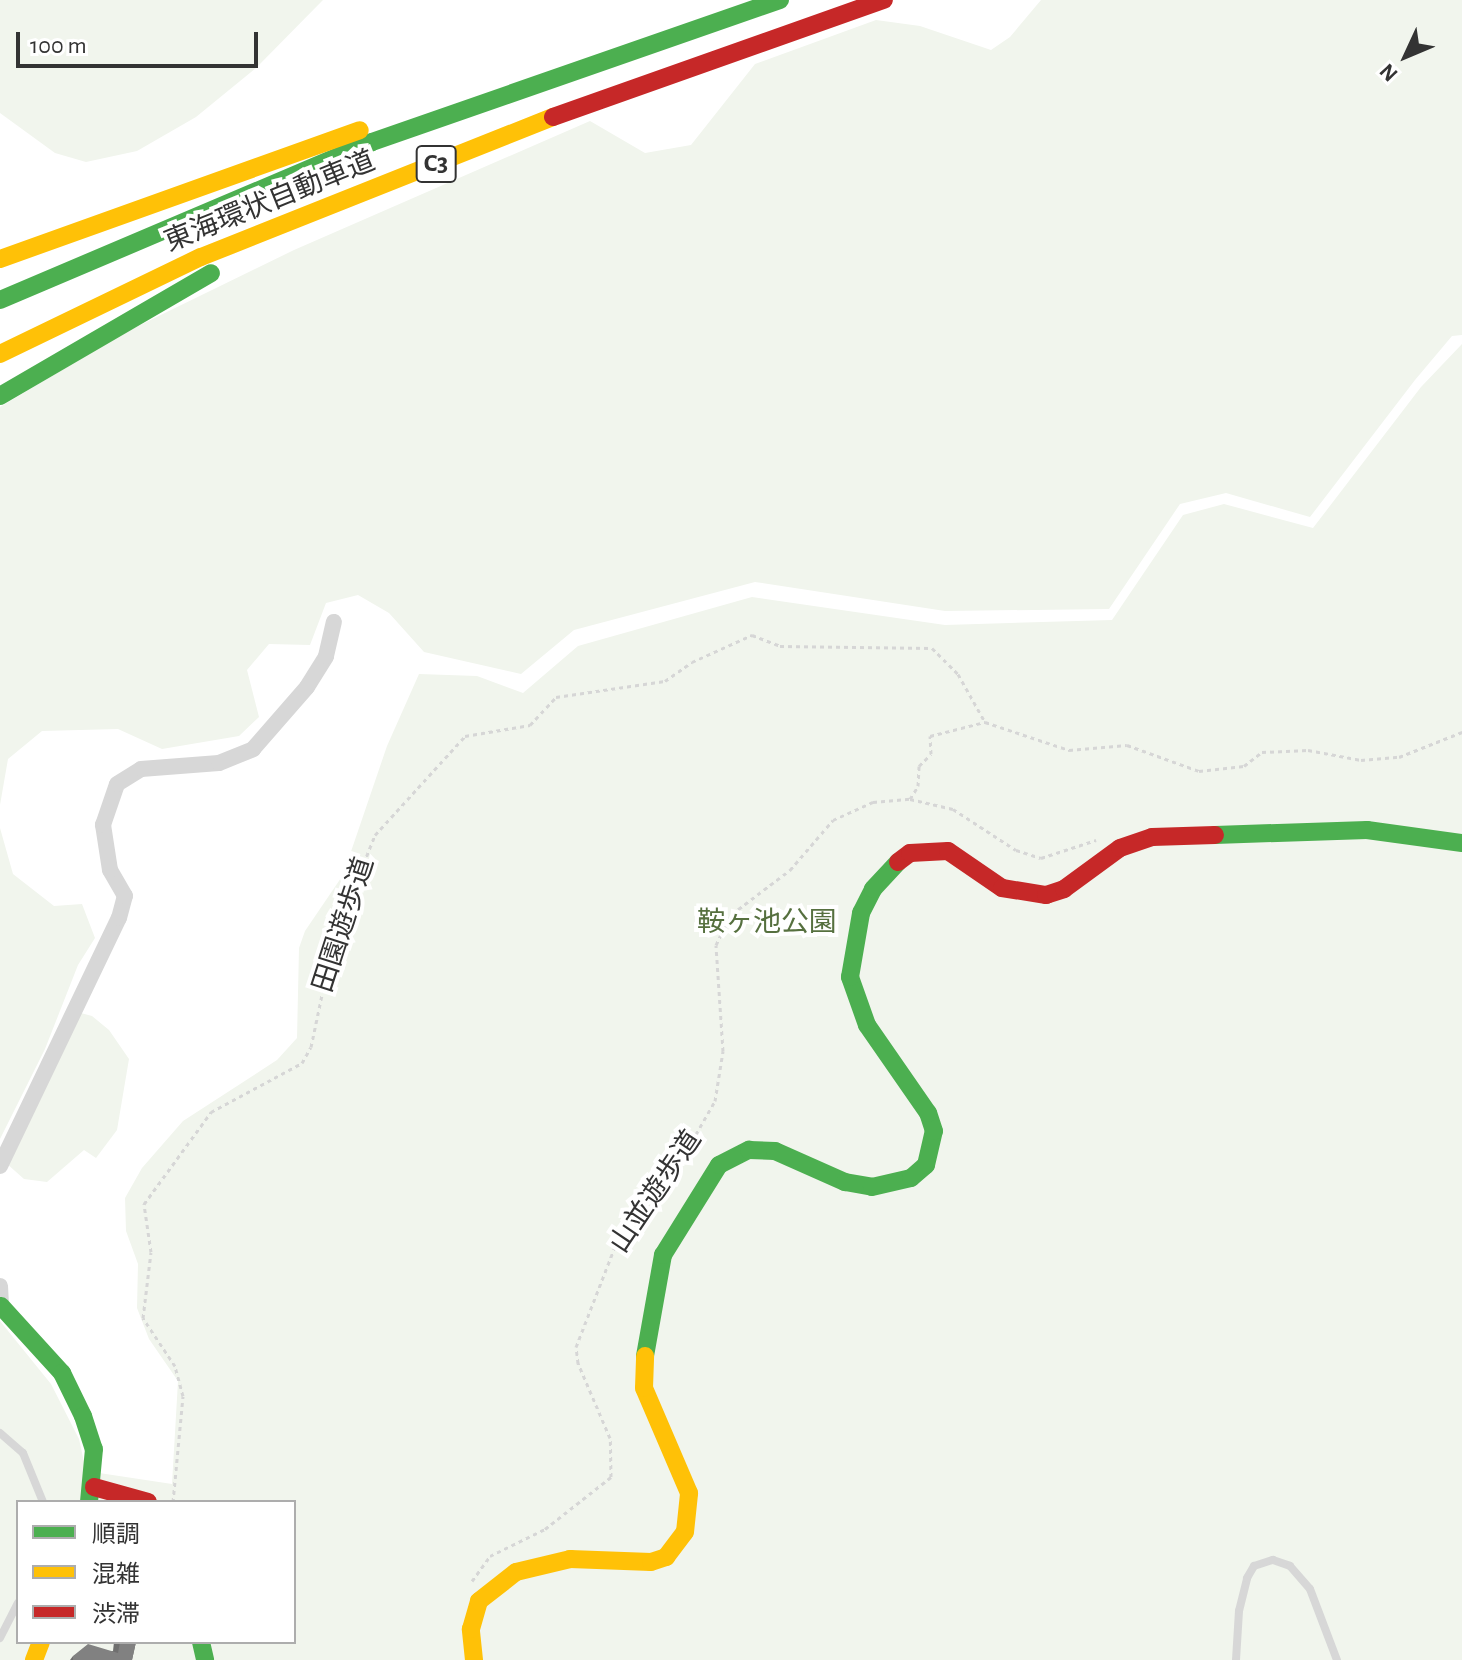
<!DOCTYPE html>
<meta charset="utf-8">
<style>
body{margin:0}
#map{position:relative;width:1462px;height:1660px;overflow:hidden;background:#fff;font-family:"Alegreya Sans","Noto Sans JP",sans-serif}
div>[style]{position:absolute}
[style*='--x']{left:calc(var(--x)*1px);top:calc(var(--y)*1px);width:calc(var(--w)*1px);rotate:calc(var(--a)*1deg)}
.green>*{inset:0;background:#f1f5ed}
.path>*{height:3px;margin-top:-1.5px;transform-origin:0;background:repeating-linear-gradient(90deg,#d6d6d6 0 4px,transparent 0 8px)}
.lane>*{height:8px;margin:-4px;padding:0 4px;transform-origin:4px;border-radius:4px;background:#d7d7d7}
.street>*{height:16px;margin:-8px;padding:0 8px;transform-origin:8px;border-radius:8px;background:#d7d7d7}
.fast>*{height:18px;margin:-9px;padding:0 9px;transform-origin:9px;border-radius:9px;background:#4caf50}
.slow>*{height:18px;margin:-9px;padding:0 9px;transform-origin:9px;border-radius:9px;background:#ffc107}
.jam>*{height:18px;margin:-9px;padding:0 9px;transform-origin:9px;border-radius:9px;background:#c62828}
.wall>*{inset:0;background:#6f6f6f}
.building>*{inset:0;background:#818181}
span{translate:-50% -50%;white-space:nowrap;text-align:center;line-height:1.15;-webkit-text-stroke:8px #fff;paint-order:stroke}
.shield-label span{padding:2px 6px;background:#fff;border:2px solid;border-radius:6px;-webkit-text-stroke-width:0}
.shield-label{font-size:26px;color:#333;font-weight:700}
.street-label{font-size:28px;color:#333}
.park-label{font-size:28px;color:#56703f}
.legend{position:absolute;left:16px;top:1500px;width:280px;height:144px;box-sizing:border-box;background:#fff;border:2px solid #adadad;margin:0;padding:10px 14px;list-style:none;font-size:24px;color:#333}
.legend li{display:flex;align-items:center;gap:16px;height:40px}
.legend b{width:40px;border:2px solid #adadad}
.north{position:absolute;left:1366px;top:16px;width:80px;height:80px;-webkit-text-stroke:6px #fff;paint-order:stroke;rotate:226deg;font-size:22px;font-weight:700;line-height:32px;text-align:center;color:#333}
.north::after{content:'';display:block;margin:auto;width:28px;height:36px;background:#333;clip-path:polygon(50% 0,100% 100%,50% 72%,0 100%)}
.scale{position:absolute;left:16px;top:32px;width:242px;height:36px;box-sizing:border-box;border:4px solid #333;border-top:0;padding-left:10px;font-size:24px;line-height:28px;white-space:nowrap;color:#333;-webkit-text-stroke:6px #fff;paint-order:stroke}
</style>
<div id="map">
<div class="green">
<i style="clip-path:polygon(0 0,323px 0,256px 68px,196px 117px,137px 151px,86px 162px,55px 153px,0 113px)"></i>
<i style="clip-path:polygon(1041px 0,1462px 0,1462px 335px,1452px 336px,1415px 380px,1310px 517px,1226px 493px,1180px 504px,1109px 609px,945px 611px,755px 582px,574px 630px,521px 674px,424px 652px,389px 613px,358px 595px,326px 603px,310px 645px,269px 644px,247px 670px,259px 717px,239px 736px,162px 749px,118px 729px,42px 731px,8px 759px,0 805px,0 407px,126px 332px,294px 250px,590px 121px,645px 153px,691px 145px,755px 64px,876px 20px,920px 26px,991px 50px,1010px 37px)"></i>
<i style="clip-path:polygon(evenodd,1462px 344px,1462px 1660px,0 1660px,0 1321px,51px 1384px,79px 1439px,86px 1471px,172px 1484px,178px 1381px,149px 1339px,137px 1308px,138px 1264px,126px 1231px,125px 1198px,142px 1168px,183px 1121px,277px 1060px,297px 1038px,299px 948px,305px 931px,343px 875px,387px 746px,419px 674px,477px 676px,523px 693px,578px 646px,752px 597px,945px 625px,1112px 620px,1183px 515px,1224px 504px,1313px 528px,1421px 387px,1462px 344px,18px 1502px,294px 1502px,294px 1642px,18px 1642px,18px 1502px)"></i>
<i style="clip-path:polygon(0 828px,13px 874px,54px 906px,82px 904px,95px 938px,78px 965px,45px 1049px,0 1139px)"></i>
<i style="clip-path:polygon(77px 1012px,92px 1016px,109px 1030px,129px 1059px,117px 1130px,96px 1158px,84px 1150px,47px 1182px,24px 1179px,6px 1163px)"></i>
</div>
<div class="path">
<i style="--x:910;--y:799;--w:44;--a:13.1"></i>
<i style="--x:953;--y:809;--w:75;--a:33.1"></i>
<i style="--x:1016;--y:850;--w:26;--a:18"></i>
<i style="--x:1041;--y:858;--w:58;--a:-18.1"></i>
<i style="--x:173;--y:1502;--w:106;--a:-84.6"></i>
<i style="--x:183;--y:1396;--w:31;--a:-105"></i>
<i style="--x:175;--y:1366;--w:58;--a:-123.7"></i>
<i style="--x:143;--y:1318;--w:66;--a:-83.1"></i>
<i style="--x:151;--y:1252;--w:49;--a:-98.3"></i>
<i style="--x:144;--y:1204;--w:114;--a:-53.9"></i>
<i style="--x:211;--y:1112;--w:103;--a:-28.3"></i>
<i style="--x:302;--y:1063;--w:18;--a:-61"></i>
<i style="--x:311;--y:1047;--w:111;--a:-78.1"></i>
<i style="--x:334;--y:938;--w:111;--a:-68.3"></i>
<i style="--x:375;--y:835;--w:134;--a:-47.7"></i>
<i style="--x:465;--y:736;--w:66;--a:-9.6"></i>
<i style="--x:530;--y:725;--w:38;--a:-47"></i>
<i style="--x:556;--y:697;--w:110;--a:-8.4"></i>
<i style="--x:665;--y:681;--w:33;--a:-35"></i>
<i style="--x:692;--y:662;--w:66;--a:-24.2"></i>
<i style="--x:752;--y:635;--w:30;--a:21"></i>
<i style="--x:780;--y:646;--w:152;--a:0.8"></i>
<i style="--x:932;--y:648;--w:37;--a:45"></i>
<i style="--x:958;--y:674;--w:55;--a:60.6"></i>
<i style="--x:472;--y:1581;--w:31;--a:-54"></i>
<i style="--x:490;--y:1556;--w:61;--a:-26.1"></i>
<i style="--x:545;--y:1529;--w:84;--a:-38.2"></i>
<i style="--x:611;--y:1477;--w:39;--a:-91"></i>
<i style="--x:610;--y:1438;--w:82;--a:-113.1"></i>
<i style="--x:578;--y:1363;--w:16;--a:-97"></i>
<i style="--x:576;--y:1347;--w:110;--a:-68.8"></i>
<i style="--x:616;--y:1244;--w:96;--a:-51.3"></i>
<i style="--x:676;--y:1169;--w:78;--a:-60.2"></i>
<i style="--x:715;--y:1101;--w:51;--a:-80.9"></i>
<i style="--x:723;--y:1051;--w:106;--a:-93.8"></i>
<i style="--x:716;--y:945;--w:19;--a:-65"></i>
<i style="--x:724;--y:928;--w:16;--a:-60"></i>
<i style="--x:732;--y:914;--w:73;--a:-37.2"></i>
<i style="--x:790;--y:870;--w:66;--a:-49.3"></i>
<i style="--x:833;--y:820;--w:44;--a:-24.2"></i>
<i style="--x:873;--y:802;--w:37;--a:-5"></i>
<i style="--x:910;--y:799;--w:15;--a:-58"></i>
<i style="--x:918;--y:786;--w:20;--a:-87"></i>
<i style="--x:919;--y:766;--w:17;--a:-45"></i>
<i style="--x:931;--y:754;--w:18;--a:-93"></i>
<i style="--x:930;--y:736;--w:57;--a:-14.3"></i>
<i style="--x:985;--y:722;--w:89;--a:18.4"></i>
<i style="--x:1069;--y:750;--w:58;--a:-4.9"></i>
<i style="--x:1127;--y:745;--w:77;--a:19.9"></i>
<i style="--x:1199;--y:771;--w:45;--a:-6.3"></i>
<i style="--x:1244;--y:766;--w:23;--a:-38"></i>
<i style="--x:1262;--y:752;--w:46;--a:-2.5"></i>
<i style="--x:1308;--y:750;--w:54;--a:10.7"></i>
<i style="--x:1361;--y:760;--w:38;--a:-5"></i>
<i style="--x:1399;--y:757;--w:68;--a:-21.6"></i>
</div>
<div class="lane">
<i style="--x:0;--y:1433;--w:30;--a:41"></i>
<i style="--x:23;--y:1453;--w:53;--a:67.8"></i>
<i style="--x:0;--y:1638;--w:39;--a:-63"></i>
<i style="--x:1236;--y:1660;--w:49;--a:-86.5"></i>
<i style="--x:1239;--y:1611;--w:34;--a:-76"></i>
<i style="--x:1247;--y:1578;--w:14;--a:-60"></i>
<i style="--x:1254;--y:1566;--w:20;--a:-18"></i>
<i style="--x:1273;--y:1560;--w:18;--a:19"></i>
<i style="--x:1290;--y:1566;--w:30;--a:49"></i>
<i style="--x:1310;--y:1589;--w:76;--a:69.2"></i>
</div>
<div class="street">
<i style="--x:0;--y:1166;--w:275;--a:-64.4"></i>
<i style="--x:119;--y:918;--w:23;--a:-75"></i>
<i style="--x:125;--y:896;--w:30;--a:-120"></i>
<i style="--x:110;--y:870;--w:46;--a:-98.8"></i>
<i style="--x:103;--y:825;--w:43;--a:-71.1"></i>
<i style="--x:117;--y:784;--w:28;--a:-32"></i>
<i style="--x:141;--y:769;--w:78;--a:-4.4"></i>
<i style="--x:219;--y:763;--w:37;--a:-22"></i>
<i style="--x:253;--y:749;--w:82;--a:-48.9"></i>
<i style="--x:307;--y:687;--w:36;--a:-58"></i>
<i style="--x:326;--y:656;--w:35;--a:-77"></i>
<i style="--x:0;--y:1286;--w:20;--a:87"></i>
</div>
<div class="fast">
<i style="--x:0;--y:300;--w:404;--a:-23"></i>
<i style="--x:372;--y:142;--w:432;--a:-19.2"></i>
<i style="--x:0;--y:396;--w:244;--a:-30.2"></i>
<i style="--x:1215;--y:835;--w:152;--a:-1.9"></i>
<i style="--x:1367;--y:830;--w:96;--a:7.8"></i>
<i style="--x:1;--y:1306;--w:91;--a:47.7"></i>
<i style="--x:62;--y:1373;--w:48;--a:64"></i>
<i style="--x:83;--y:1416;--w:35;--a:72"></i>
<i style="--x:94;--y:1449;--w:53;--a:95.4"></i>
<i style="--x:645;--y:1356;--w:103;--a:-79.9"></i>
<i style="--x:663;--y:1255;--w:106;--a:-58.1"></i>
<i style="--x:719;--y:1165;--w:34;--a:-27"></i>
<i style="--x:749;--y:1150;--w:26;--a:2"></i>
<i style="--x:775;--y:1151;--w:77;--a:23.9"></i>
<i style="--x:845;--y:1182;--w:27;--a:10"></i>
<i style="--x:872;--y:1187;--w:40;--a:-13"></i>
<i style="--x:911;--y:1178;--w:20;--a:-41"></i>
<i style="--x:926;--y:1165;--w:35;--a:-77"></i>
<i style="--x:934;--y:1131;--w:19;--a:-108"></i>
<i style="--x:928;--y:1113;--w:107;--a:-124.7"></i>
<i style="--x:867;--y:1025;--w:51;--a:-109.5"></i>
<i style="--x:850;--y:977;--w:65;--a:-80.2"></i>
<i style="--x:861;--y:913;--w:27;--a:-63"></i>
<i style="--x:873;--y:889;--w:37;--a:-47"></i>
<i style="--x:201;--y:1642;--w:18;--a:77"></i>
</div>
<div class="slow">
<i style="--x:0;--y:259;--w:382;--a:-19.7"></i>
<i style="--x:0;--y:354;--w:223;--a:-25.8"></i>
<i style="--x:201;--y:257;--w:379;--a:-21.7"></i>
<i style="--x:34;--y:1660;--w:19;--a:-69"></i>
<i style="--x:474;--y:1660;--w:31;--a:-96"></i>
<i style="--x:471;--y:1629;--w:29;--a:-74"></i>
<i style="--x:479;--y:1601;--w:47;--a:-38.1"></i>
<i style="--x:516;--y:1572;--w:56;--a:-13.5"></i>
<i style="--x:570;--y:1559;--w:81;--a:2.1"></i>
<i style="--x:651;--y:1562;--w:16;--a:-18"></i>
<i style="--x:666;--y:1557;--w:31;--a:-53"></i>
<i style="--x:685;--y:1532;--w:39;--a:-84"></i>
<i style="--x:689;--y:1493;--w:114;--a:-113.2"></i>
<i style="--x:644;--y:1388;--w:32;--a:-88"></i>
</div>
<div class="jam">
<i style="--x:553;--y:117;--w:351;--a:-19.5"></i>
<i style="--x:898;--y:862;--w:15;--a:-37"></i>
<i style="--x:910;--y:853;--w:38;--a:-3"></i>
<i style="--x:948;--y:851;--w:65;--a:34.4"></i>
<i style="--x:1002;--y:888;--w:45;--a:9"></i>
<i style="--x:1046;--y:895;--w:19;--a:-18"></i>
<i style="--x:1064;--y:889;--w:69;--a:-36.2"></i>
<i style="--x:1120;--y:848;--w:34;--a:-19"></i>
<i style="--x:1152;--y:837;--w:63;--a:-1.8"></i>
<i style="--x:94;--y:1487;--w:56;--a:15.5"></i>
</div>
<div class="wall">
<i style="clip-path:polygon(114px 1642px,136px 1642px,132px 1660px,70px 1660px,73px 1656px,113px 1651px)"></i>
</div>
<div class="building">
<i style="clip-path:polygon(120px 1642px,136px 1642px,132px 1660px,73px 1660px,73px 1656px,88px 1644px,118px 1653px)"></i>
</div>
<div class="shield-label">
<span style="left:436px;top:164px">C3</span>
</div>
<div class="street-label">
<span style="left:270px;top:202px;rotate:-22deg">東海環状自動車道</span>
<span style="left:344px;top:925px;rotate:-72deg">田園遊歩道</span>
<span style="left:656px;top:1192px;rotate:-56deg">山並遊歩道</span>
</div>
<div class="park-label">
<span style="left:767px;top:923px">鞍ヶ池公園</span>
</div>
<ul class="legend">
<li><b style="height:10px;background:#4caf50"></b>順調</li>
<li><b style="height:10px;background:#ffc107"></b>混雑</li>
<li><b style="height:10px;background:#c62828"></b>渋滞</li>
</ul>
<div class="north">N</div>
<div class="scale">100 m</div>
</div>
